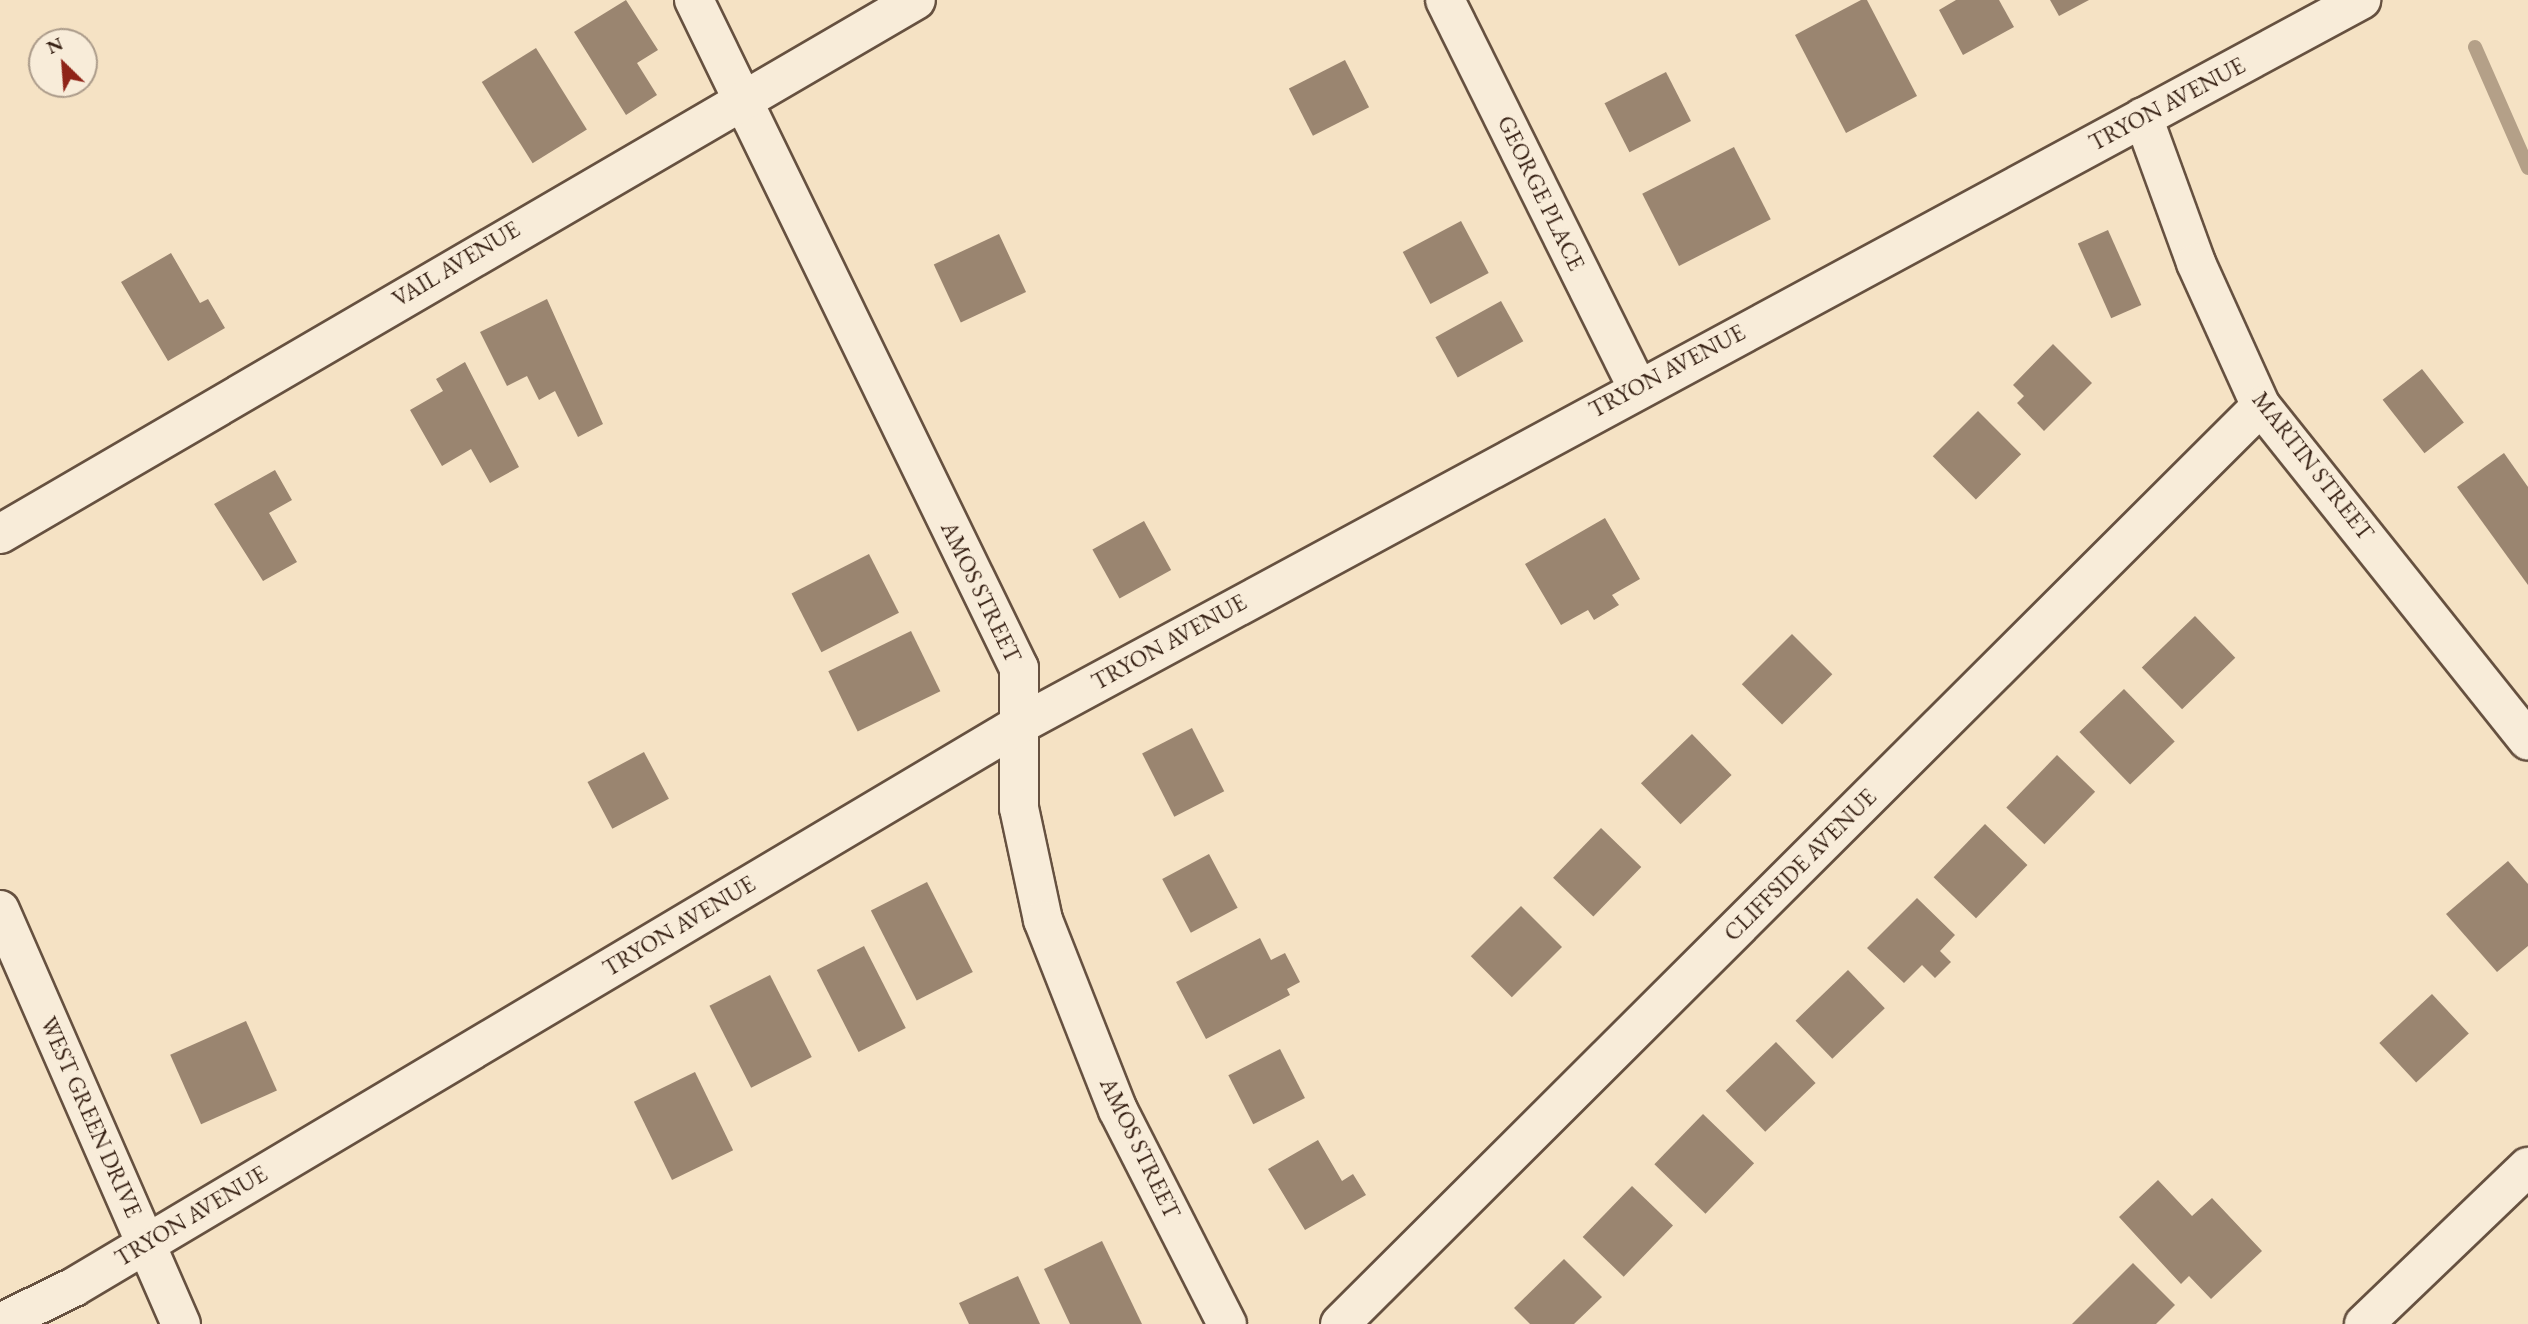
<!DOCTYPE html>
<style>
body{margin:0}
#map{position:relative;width:2528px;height:1324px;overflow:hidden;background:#f5e2c4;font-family:"EB Garamond",serif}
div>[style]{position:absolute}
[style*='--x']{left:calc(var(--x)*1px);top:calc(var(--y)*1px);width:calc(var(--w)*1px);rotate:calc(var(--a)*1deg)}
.stream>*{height:14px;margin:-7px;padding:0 7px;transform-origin:7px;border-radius:7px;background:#b4a088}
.building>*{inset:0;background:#9a8570;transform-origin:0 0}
.roads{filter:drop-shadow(2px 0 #665140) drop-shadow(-2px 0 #665140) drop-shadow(0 2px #665140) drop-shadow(0 -2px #665140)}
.minor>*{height:38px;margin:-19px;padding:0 19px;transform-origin:19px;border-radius:19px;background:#f8ecd9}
.secondary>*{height:38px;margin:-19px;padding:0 19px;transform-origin:19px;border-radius:19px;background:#f8ecd9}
span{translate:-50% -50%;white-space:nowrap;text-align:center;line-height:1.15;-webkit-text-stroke:7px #f8ecd9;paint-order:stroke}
.street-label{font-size:23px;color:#372114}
.north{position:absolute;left:28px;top:28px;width:70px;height:70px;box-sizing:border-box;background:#f8ecd9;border:2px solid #ab9b8a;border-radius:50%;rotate:335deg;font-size:19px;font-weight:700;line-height:28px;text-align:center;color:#372114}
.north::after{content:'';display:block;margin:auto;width:24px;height:32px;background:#8f2418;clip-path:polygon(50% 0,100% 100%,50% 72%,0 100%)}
</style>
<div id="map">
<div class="stream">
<i style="--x:2475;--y:47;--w:132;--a:66.3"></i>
</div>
<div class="building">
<i style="clip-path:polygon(626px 0,658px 50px,637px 63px,657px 95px,626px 115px,574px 32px)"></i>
<i style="clip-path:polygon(1861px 0,1867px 0,1917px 96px,1846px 133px,1795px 35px)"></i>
<i style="clip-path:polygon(1956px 0,1999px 0,2014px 27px,1963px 55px,1939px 10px)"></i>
<i style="clip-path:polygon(2050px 0,2089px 0,2059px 16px)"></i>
<i style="left:536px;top:48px;width:96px;height:64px;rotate:58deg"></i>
<i style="left:1345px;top:60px;width:53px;height:63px;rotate:63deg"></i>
<i style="left:1666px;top:72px;width:55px;height:69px;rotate:63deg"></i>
<i style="left:1734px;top:147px;width:81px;height:103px;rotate:63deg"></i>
<i style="left:1461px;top:221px;width:59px;height:66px;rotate:62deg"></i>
<i style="left:2108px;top:230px;width:82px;height:33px;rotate:66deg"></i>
<i style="left:999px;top:234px;width:64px;height:72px;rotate:65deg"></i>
<i style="clip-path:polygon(171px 253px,200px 303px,208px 299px,225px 328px,168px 361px,121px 282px)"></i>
<i style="clip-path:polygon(547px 299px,603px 424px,578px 437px,555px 391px,539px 400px,527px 376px,507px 386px,480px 332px)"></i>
<i style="left:1501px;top:301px;width:46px;height:75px;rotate:61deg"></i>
<i style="clip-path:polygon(2053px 344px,2092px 383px,2044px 431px,2017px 403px,2024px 396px,2013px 385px)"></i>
<i style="clip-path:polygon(465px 362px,519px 467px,490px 483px,471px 449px,442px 466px,410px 410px,443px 391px,436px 379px)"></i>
<i style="left:2422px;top:369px;width:68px;height:50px;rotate:52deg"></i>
<i style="left:1978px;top:411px;width:61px;height:64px;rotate:45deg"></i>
<i style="clip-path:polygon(2504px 453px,2528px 487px,2528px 585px,2457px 487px)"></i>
<i style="clip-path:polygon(275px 470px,292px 500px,269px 513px,297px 562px,263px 581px,214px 504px)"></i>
<i style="clip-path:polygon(1605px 518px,1640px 579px,1612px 595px,1619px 605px,1594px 620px,1588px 610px,1561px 625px,1525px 564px)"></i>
<i style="left:1144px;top:521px;width:56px;height:59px;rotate:61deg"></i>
<i style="left:869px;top:554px;width:66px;height:87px;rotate:63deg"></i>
<i style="left:2195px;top:616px;width:58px;height:74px;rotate:46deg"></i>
<i style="left:911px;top:631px;width:67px;height:92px;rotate:64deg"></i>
<i style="left:1792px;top:634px;width:57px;height:71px;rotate:45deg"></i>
<i style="left:2124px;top:689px;width:73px;height:62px;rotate:46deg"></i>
<i style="left:1192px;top:728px;width:71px;height:56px;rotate:63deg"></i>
<i style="left:1692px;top:734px;width:57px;height:71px;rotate:46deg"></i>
<i style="left:644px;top:752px;width:53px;height:64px;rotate:62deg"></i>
<i style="left:2057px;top:755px;width:53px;height:73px;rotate:44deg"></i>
<i style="left:1985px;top:824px;width:59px;height:74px;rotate:44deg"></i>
<i style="left:1601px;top:828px;width:56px;height:69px;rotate:44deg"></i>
<i style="left:1209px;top:854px;width:61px;height:53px;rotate:62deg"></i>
<i style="clip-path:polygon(2508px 861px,2528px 884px,2528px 946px,2497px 972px,2446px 914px)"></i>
<i style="left:927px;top:882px;width:101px;height:63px;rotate:63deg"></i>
<i style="clip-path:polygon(1917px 898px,1955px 935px,1940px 951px,1951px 962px,1935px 978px,1922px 965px,1904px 983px,1867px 948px)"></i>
<i style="left:1521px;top:906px;width:58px;height:71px;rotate:45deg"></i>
<i style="clip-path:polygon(1260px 938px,1271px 960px,1285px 953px,1300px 982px,1287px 989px,1290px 995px,1206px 1039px,1176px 982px)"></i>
<i style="left:864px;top:946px;width:92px;height:53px;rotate:63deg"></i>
<i style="left:1848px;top:970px;width:53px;height:73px;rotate:46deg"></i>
<i style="left:770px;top:975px;width:92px;height:68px;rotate:63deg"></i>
<i style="left:2432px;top:994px;width:54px;height:72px;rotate:47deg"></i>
<i style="left:246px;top:1021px;width:76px;height:83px;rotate:66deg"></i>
<i style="left:1776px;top:1042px;width:57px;height:70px;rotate:46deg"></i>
<i style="left:1280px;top:1049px;width:55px;height:58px;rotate:63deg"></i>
<i style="left:695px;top:1072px;width:87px;height:68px;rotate:64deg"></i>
<i style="left:1703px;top:1114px;width:71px;height:70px;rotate:44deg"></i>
<i style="clip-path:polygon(1318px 1140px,1342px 1181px,1353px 1174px,1366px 1195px,1305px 1230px,1268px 1169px)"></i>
<i style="clip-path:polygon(2158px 1180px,2192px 1216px,2212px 1198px,2262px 1251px,2211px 1299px,2189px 1276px,2181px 1284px,2119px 1217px)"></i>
<i style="left:1632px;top:1186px;width:57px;height:71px;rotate:44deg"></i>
<i style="clip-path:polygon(1102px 1241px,1142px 1324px,1070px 1324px,1044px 1269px)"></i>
<i style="clip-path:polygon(1564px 1259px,1602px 1297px,1574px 1324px,1530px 1324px,1514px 1308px)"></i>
<i style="clip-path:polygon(2133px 1263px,2175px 1305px,2156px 1324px,2072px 1324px)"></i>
<i style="clip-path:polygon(1018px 1276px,1040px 1324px,969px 1324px,959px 1303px)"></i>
</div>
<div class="roads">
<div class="minor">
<i style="--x:694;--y:0;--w:743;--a:64.06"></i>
<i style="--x:1019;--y:668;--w:140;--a:90"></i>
<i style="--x:1019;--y:808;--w:115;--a:77.9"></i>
<i style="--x:1043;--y:920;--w:204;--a:68.5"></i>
<i style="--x:1118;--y:1110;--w:240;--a:63"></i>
<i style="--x:1445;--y:0;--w:431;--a:63.6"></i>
<i style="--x:2143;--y:117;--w:155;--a:70"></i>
<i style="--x:2196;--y:263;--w:157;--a:65.6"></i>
<i style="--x:2261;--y:406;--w:428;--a:51.4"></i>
<i style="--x:0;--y:534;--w:1060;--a:-30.24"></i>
<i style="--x:0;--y:1323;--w:82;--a:-25.9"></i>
<i style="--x:74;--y:1287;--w:1097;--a:-30.75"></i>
<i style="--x:1017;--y:726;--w:1528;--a:-28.38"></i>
<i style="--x:1340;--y:1324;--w:1300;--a:-44.91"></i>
<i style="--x:2364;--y:1324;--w:227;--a:-43.8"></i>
</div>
<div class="secondary">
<i style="--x:0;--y:910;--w:452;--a:66.4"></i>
</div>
</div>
<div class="street-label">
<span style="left:2167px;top:104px;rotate:-28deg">TRYON AVENUE</span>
<span style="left:1541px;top:193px;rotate:64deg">GEORGE PLACE</span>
<span style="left:456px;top:264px;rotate:-31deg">VAIL AVENUE</span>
<span style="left:1667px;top:371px;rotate:-28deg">TRYON AVENUE</span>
<span style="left:2313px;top:466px;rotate:52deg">MARTIN STREET</span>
<span style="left:981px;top:592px;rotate:64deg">AMOS STREET</span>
<span style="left:1169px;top:642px;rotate:-29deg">TRYON AVENUE</span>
<span style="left:1800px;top:865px;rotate:-45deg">CLIFFSIDE AVENUE</span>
<span style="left:679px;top:926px;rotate:-31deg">TRYON AVENUE</span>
<span style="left:91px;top:1117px;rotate:66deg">WEST GREEN DRIVE</span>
<span style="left:1140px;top:1148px;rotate:64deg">AMOS STREET</span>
<span style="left:191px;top:1216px;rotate:-31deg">TRYON AVENUE</span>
</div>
<div class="north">N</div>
</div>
